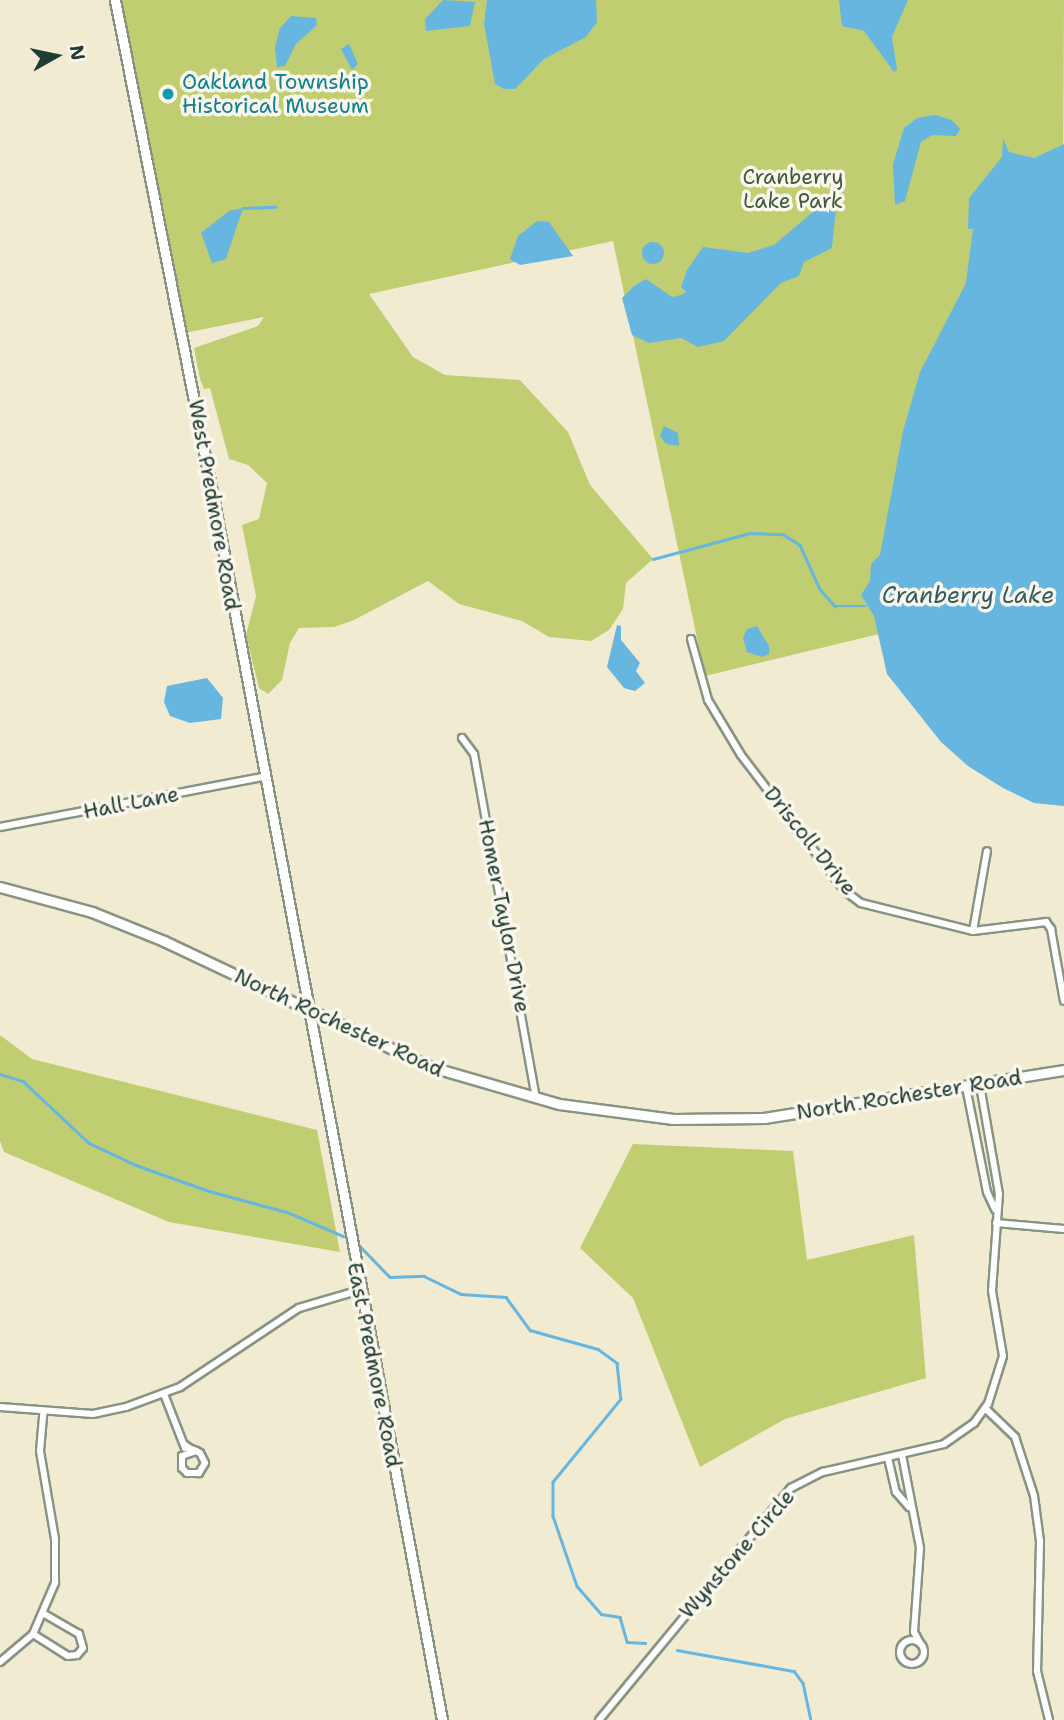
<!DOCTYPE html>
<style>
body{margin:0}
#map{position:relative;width:1064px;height:1720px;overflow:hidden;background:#f1ebd2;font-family:"Shantell Sans",sans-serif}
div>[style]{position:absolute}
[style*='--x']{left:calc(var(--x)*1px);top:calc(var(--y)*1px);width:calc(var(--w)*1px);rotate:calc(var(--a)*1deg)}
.green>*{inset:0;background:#c0ce71}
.water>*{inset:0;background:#66b6e0}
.round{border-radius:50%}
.stream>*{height:2.5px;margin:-1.25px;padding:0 1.25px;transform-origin:1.25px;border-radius:1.25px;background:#66b6e0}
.roads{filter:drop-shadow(2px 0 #889483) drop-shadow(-2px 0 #889483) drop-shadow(0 2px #889483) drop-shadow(0 -2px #889483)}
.street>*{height:6px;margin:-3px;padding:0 3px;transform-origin:3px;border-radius:3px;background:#fff}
.street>.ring{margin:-3px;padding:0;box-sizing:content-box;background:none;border:6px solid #fff;border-radius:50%}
.secondary>*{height:9px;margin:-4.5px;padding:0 4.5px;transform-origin:4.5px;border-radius:4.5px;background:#fff}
.dots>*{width:19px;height:19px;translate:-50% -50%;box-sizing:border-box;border:4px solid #fbf7ec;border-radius:50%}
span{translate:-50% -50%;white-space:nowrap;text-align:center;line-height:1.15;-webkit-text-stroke:7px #fbf7ec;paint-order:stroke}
.culture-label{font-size:21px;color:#0d838f}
.left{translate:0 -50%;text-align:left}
.park-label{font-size:21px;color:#3f5a40}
.street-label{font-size:21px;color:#1f3d34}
.water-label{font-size:23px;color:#315b5f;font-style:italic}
.north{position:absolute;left:21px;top:21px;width:70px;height:70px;-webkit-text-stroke:5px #fbf7ec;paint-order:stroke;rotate:81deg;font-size:19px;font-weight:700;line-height:28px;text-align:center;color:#1f3d34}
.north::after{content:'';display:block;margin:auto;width:24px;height:32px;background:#1f3d34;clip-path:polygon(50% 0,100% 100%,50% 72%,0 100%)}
</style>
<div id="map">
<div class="green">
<i style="clip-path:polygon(118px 0,1064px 0,1061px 590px,705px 676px,613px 241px,369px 294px,413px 357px,445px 375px,520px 380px,568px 432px,590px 485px,653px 559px,626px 583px,623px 609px,609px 630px,591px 641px,549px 637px,522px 621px,459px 604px,428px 581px,354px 620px,334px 627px,299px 628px,290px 643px,282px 680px,268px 694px,259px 688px,246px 635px,256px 596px,242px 525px,259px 519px,267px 483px,248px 465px,229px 459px,210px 388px,204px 389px,200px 379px,194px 348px,258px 326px,264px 317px,185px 333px)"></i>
<i style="clip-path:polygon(0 1035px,32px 1059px,317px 1130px,340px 1252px,169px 1222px,4px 1152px,0 1141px)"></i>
<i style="clip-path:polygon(633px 1144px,793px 1151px,807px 1260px,914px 1235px,926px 1378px,785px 1419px,700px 1467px,633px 1298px,580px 1248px)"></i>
</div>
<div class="water">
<i style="clip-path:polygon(443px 0,475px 2px,470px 26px,426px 31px,425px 19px)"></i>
<i style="clip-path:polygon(487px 0,596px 0,597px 22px,586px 37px,544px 59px,515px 89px,504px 89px,495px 84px,484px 24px)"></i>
<i style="clip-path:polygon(839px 0,908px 0,892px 37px,897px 70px,894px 72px,864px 31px,842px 26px)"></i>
<i style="clip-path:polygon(291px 16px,316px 18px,317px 25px,296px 44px,285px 66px,277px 67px,275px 47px,280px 28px)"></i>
<i style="clip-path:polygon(349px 44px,358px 64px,352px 70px,341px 49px)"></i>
<i style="clip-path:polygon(935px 115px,952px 120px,960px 129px,956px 136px,932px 135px,921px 142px,905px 201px,895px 205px,893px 164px,904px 128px,917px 118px)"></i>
<i style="clip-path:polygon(1003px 139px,1009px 152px,1034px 158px,1064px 144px,1064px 806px,1034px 803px,1003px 788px,968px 766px,941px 742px,887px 674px,874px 616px,861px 595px,870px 581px,871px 564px,880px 555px,903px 431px,920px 372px,966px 283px,973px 229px,968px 229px,969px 198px,1002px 157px)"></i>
<i style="clip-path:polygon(827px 200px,836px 208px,832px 248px,804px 262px,799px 276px,781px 283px,724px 341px,698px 347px,681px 338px,649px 343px,632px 335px,622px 298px,634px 286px,646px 279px,672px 297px,681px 295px,686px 292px,681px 287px,687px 270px,703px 247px,748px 253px,774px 245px)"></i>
<i style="clip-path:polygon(243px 208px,226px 259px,212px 263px,201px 233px,229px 211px)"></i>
<i style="clip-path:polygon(537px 221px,549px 222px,573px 256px,520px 265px,510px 259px,518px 236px)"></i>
<i class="round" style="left:642px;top:242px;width:22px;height:22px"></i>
<i style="clip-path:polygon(664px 426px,678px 433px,679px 446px,666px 444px,660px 436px)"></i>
<i style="clip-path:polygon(617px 625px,621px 626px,621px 640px,640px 663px,636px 671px,645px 683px,635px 691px,624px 688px,607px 667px)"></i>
<i style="clip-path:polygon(757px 626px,769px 646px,769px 654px,762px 657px,747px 652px,743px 638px,747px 629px)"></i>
<i style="clip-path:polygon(207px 678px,223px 698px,221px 719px,190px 723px,170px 716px,164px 702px,167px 686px)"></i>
</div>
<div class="stream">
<i style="--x:243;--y:208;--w:32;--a:-2"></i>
<i style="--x:653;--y:559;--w:100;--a:-15"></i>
<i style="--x:750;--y:533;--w:33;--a:2"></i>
<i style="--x:783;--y:534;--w:20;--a:33"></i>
<i style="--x:800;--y:545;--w:48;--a:65.6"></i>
<i style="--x:820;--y:589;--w:23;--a:49"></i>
<i style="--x:835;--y:606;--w:31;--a:0"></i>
<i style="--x:0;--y:1074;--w:24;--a:17"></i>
<i style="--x:23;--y:1081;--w:91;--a:43.2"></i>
<i style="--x:89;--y:1143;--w:52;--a:25.1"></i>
<i style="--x:136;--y:1165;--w:77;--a:19.6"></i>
<i style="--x:209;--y:1191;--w:81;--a:15.1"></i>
<i style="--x:287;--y:1212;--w:61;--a:23.2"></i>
<i style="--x:357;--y:1243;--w:47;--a:45.9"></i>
<i style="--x:390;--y:1277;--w:34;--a:-2"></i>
<i style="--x:424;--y:1276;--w:41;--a:25.9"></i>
<i style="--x:461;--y:1294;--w:45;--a:3.8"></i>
<i style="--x:506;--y:1297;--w:41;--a:54"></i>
<i style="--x:530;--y:1330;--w:71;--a:15.6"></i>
<i style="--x:598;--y:1349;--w:24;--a:36"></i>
<i style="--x:617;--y:1363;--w:36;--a:84"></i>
<i style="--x:621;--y:1399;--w:107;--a:129.3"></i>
<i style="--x:553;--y:1482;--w:34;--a:90"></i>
<i style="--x:553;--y:1516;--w:74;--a:71.1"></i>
<i style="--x:577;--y:1586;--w:37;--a:49"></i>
<i style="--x:601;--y:1614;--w:19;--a:9"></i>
<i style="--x:620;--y:1617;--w:26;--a:74"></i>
<i style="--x:627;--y:1642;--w:18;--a:3"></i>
<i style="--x:677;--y:1650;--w:119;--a:10.2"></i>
<i style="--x:794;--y:1671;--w:15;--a:53"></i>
<i style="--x:803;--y:1683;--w:38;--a:78"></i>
</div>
<div class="roads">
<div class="street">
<i style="--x:691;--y:639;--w:63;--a:74.4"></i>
<i style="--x:708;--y:700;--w:64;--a:59"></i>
<i style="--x:741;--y:755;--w:171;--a:52.6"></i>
<i style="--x:845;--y:891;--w:20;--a:37"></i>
<i style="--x:861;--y:903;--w:115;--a:14"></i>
<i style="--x:973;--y:931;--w:74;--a:-7"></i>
<i style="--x:1046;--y:922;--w:9;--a:54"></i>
<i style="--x:1051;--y:929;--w:73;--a:79.8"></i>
<i style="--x:462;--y:738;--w:20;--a:53"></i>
<i style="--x:474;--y:754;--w:350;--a:79.8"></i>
<i style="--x:0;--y:827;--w:268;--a:-10.8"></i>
<i style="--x:973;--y:931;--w:81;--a:-80.1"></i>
<i style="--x:966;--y:1087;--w:107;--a:78.7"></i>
<i style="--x:987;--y:1192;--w:19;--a:65"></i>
<i style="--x:996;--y:1223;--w:68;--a:5"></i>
<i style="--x:164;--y:1394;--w:58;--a:68.7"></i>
<i style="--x:0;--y:1407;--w:93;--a:4.3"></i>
<i style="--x:93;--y:1414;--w:34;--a:-12"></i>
<i style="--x:126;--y:1407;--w:58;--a:-20.3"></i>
<i style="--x:180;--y:1387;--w:143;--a:-33.6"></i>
<i style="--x:299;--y:1308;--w:64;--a:-16.4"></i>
<i style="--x:985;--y:1408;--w:42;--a:44"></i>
<i style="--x:1015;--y:1437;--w:62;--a:72.1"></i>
<i style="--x:1034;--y:1496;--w:45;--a:82.4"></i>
<i style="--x:1040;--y:1541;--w:130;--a:91.3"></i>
<i style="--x:1037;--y:1671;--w:50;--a:76.2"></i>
<i style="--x:185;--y:1445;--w:5;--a:37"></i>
<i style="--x:189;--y:1448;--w:8;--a:23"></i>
<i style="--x:196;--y:1451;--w:4;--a:27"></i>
<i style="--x:200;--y:1453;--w:11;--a:63"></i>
<i style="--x:205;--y:1463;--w:12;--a:121"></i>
<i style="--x:199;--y:1473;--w:12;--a:180"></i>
<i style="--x:187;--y:1473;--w:7;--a:-135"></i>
<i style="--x:182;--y:1468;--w:12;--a:-90"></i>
<i style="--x:182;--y:1456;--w:15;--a:-20"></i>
<i style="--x:902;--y:1455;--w:95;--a:79"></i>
<i style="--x:920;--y:1548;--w:84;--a:94.1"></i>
<i style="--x:914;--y:1632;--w:13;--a:61"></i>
<i style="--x:888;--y:1458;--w:35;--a:77"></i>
<i style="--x:896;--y:1492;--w:20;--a:49"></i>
<i style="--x:33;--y:1634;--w:41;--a:32.2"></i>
<i style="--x:68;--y:1656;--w:9;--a:-6"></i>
<i style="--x:77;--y:1655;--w:9;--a:-49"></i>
<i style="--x:83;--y:1648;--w:15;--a:-106"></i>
<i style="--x:79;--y:1634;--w:39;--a:-150"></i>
<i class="ring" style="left:900px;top:1640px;width:18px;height:18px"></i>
<i style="--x:0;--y:1662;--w:43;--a:-40.3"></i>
<i style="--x:33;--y:1634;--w:56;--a:-66.7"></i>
<i style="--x:55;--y:1583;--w:44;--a:-90"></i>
<i style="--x:55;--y:1539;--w:89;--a:-99.7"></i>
<i style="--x:40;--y:1451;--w:38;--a:-85"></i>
<i style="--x:599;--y:1720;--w:301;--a:-50.4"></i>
<i style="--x:791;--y:1488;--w:36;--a:-27"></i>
<i style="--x:823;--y:1472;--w:124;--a:-13"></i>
<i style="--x:944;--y:1444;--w:37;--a:-35"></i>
<i style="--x:974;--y:1423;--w:24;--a:-54"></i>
<i style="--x:988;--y:1404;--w:50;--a:-72.6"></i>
<i style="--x:1003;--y:1356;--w:66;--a:-99.6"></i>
<i style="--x:992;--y:1291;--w:97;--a:-85.9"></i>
<i style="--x:999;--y:1194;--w:111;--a:-99.9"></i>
</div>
<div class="secondary">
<i style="--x:115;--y:0;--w:522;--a:78.84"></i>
<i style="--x:216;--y:512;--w:1229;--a:79.4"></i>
<i style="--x:0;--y:887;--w:95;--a:15.2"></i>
<i style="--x:92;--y:912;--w:78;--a:21.9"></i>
<i style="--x:164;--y:941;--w:292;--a:25.3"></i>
<i style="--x:428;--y:1066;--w:136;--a:16.2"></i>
<i style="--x:559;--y:1104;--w:115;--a:7.5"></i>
<i style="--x:673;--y:1119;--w:91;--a:-0.6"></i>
<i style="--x:764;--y:1118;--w:304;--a:-9.1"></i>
</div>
</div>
<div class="dots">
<i style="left:168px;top:94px;background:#0f9aa8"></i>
</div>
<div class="culture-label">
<span class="left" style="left:182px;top:94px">Oakland Township<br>Historical Museum</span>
</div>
<div class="park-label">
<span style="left:793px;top:189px">Cranberry<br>Lake Park</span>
</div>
<div class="street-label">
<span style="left:214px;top:505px;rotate:80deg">West Predmore Road</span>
<span style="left:131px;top:803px;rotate:-11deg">Hall Lane</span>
<span style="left:810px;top:841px;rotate:51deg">Driscoll Drive</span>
<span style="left:504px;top:916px;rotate:79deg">Homer Taylor Drive</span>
<span style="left:339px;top:1023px;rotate:25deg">North Rochester Road</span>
<span style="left:909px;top:1095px;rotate:-9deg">North Rochester Road</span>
<span style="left:374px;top:1365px;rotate:79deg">East Predmore Road</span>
<span style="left:737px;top:1554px;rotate:-49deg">Wynstone Circle</span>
</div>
<div class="water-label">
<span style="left:968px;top:595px">Cranberry Lake</span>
</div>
<div class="north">N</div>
</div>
